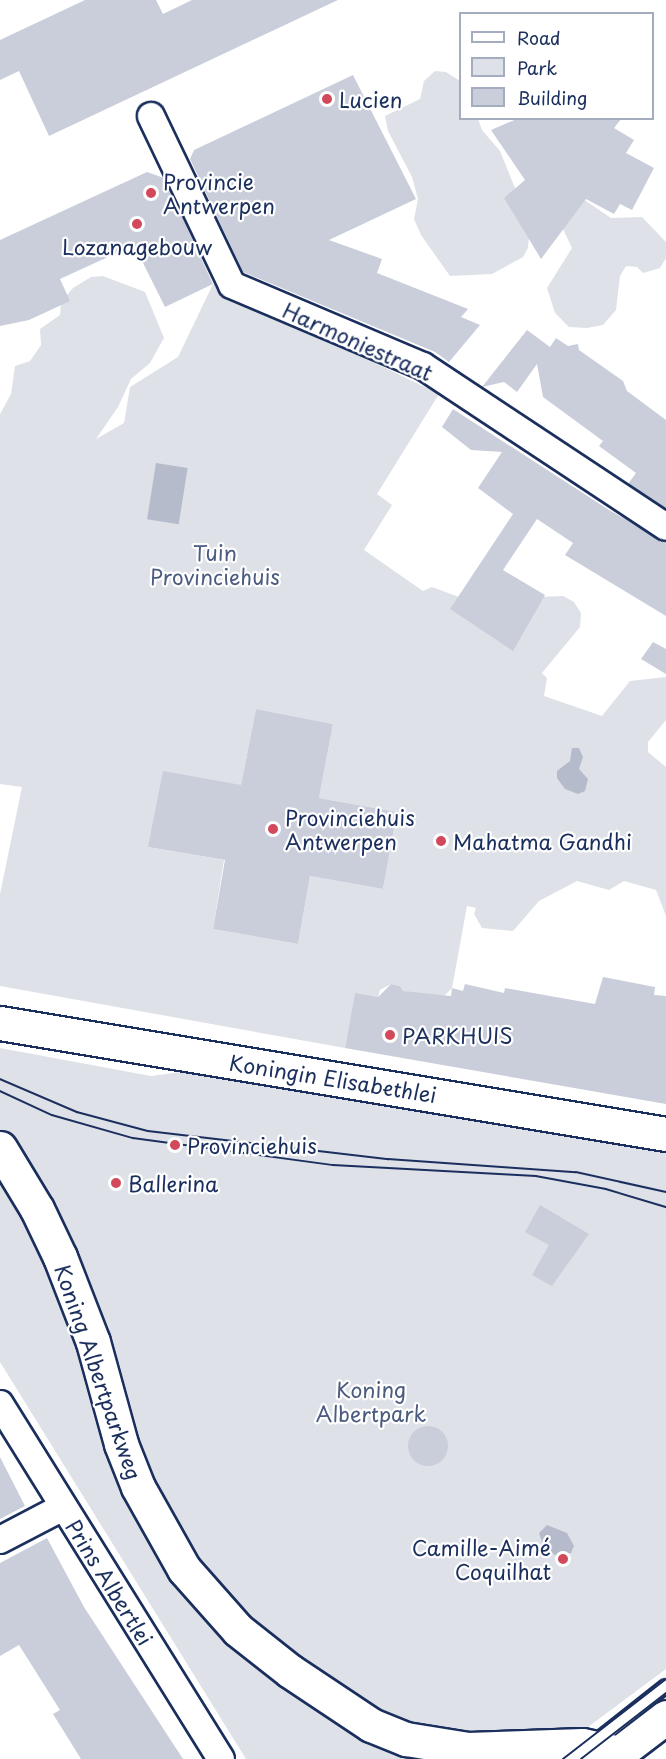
<!DOCTYPE html>
<meta charset="utf-8">
<style>
body{margin:0}
#map{position:relative;width:666px;height:1759px;overflow:hidden;background:#fff;font-family:"Playpen Sans",sans-serif}
div>[style]{position:absolute}
[style*='--x']{left:calc(var(--x)*1px);top:calc(var(--y)*1px);width:calc(var(--w)*1px);rotate:calc(var(--a)*1deg)}
.green>*{inset:0;background:#dee1e7}
.water>*{inset:0;background:#b5bbca;transform-origin:0 0}
.building>*{inset:0;background:#caceda}
.round{border-radius:50%}
.roads{filter:drop-shadow(2px 0 #1b2f5e) drop-shadow(-2px 0 #1b2f5e) drop-shadow(0 2px #1b2f5e) drop-shadow(0 -2px #1b2f5e)}
.service>*{height:12px;margin:-6px;padding:0 6px;transform-origin:6px;border-radius:6px;background:#fff}
.minor>*{height:26px;margin:-13px;padding:0 13px;transform-origin:13px;border-radius:13px;background:#fff}
.secondary>*{height:33px;margin:-16.5px;padding:0 16.5px;transform-origin:16.5px;border-radius:16.5px;background:#fff}
.tram>*{height:1.5px;margin:-0.75px;padding:0 0.75px;transform-origin:0.75px;border-radius:0.75px;background:#1b2f5e}
.dots>*{width:16px;height:16px;translate:-50% -50%;box-sizing:border-box;border:3px solid #fff;border-radius:50%}
span{translate:-50% -50%;white-space:nowrap;text-align:center;line-height:1.15;-webkit-text-stroke:4.5px #fff;paint-order:stroke}
.poi-label{font-size:21px;color:#1b2f5e}
.left{translate:0 -50%;text-align:left}
.right{translate:-100% -50%;text-align:right}
.street-label{font-size:21px;color:#1b2f5e}
.park-label{font-size:21px;color:#4c5c80}
.legend{position:absolute;left:459px;top:12px;width:195px;height:108px;box-sizing:border-box;background:#fff;border:2px solid #a4acbf;margin:0;padding:8px 10px;list-style:none;font-size:18px;color:#1b2f5e}
.legend li{display:flex;align-items:center;gap:12px;height:30px}
.legend b{width:30px;border:2px solid #a4acbf}
</style>
<div id="map">
<div class="green">
<i style="clip-path:polygon(435px 71px,446px 72px,460px 81px,460px 118px,478px 119px,482px 130px,500px 151px,530px 225px,528px 248px,523px 257px,492px 274px,450px 276px,421px 235px,414px 219px,418px 199px,412px 177px,388px 131px,385px 116px,420px 99px,424px 81px)"></i>
<i style="clip-path:polygon(583px 199px,611px 218px,642px 217px,666px 242px,666px 258px,660px 268px,643px 273px,637px 267px,626px 266px,620px 276px,616px 310px,603px 325px,587px 328px,569px 327px,555px 313px,547px 288px,572px 248px,560px 223px)"></i>
<i style="clip-path:polygon(evenodd,103px 276px,145px 292px,164px 338px,150px 363px,131px 379px,118px 407px,96px 439px,124px 423px,130px 387px,178px 357px,213px 284px,439px 394px,377px 494px,392px 505px,364px 550px,423px 591px,432px 587px,467px 600px,563px 596px,574px 602px,581px 613px,580px 627px,542px 673px,547px 678px,544px 696px,602px 716px,630px 681px,666px 677px,666px 720px,648px 742px,648px 752px,666px 767px,666px 916px,656px 890px,624px 881px,609px 890px,577px 881px,539px 901px,513px 931px,482px 928px,474px 914px,476px 908px,467px 906px,452px 988px,445px 995px,430px 996px,403px 991px,400px 986px,391px 984px,380px 990px,378px 997px,355px 994px,345px 1048px,0 986px,0 894px,22px 787px,0 784px,0 414px,11px 394px,15px 366px,30px 361px,41px 345px,40px 329px,60px 315px,61px 302px,73px 288px,91px 277px,103px 276px,256px 709px,333px 724px,319px 798px,397px 812px,383px 889px,310px 876px,298px 944px,213px 929px,224px 860px,148px 847px,241px 785px,256px 709px)"></i>
<i style="clip-path:polygon(0 1048px,151px 1076px,196px 1070px,523px 1129px,586px 1132px,666px 1147px,666px 1669px,545px 1759px,246px 1759px,0 1362px)"></i>
</div>
<div class="water">
<i style="left:156px;top:463px;width:32px;height:57px;rotate:9deg"></i>
<i style="clip-path:polygon(572px 748px,579px 748px,583px 757px,579px 769px,588px 779px,585px 791px,578px 794px,565px 789px,557px 778px,557px 771px,570px 761px)"></i>
<i style="clip-path:polygon(547px 1525px,567px 1533px,574px 1546px,571px 1553px,556px 1556px,543px 1545px,539px 1533px)"></i>
</div>
<div class="building">
<i style="clip-path:polygon(85px 0,156px 0,163px 14px,192px 0,338px 0,49px 136px,19px 71px,0 80px,0 40px)"></i>
<i style="clip-path:polygon(353px 75px,416px 199px,329px 240px,382px 259px,377px 273px,468px 309px,461px 317px,480px 325px,449px 362px,435px 352px,243px 272px,190px 159px,194px 150px)"></i>
<i style="clip-path:polygon(519px 118px,622px 118px,614px 128px,634px 140px,626px 153px,654px 168px,632px 210px,620px 204px,614px 214px,586px 199px,541px 259px,504px 198px,525px 180px,491px 130px)"></i>
<i style="clip-path:polygon(147px 172px,164px 178px,213px 284px,165px 307px,134px 245px,60px 279px,70px 301px,29px 320px,0 326px,0 240px)"></i>
<i style="clip-path:polygon(527px 330px,550px 347px,556px 338px,568px 346px,578px 344px,579px 350px,623px 381px,627px 391px,666px 420px,666px 509px,628px 484px,636px 473px,599px 446px,603px 441px,543px 397px,537px 364px,517px 392px,504px 382px,482px 387px)"></i>
<i style="clip-path:polygon(453px 409px,609px 510px,666px 542px,666px 616px,565px 555px,573px 543px,537px 519px,503px 570px,545px 595px,513px 651px,450px 609px,513px 514px,478px 488px,502px 452px,471px 450px,442px 427px)"></i>
<i style="clip-path:polygon(653px 642px,666px 649px,666px 674px,641px 659px)"></i>
<i style="clip-path:polygon(256px 709px,333px 724px,319px 798px,397px 812px,383px 889px,310px 876px,298px 944px,213px 929px,225px 860px,148px 847px,163px 771px,241px 785px)"></i>
<i style="clip-path:polygon(603px 977px,655px 987px,654px 995px,666px 996px,666px 1104px,345px 1048px,355px 993px,378px 997px,391px 984px,400px 986px,403px 991px,451px 996px,452px 988px,463px 991px,465px 984px,504px 993px,505px 988px,595px 1004px)"></i>
<i style="clip-path:polygon(540px 1205px,589px 1234px,552px 1286px,532px 1275px,549px 1245px,525px 1232px)"></i>
<i class="round" style="left:408px;top:1426px;width:40px;height:40px"></i>
<i style="clip-path:polygon(0 1457px,25px 1506px,0 1519px)"></i>
<i style="clip-path:polygon(47px 1538px,84px 1607px,183px 1759px,81px 1759px,53px 1714px,60px 1710px,19px 1645px,0 1656px,0 1563px)"></i>
</div>
<div class="roads">
<div class="service">
<i style="--x:595;--y:1742;--w:90;--a:-38.3"></i>
</div>
<div class="minor">
<i style="--x:151;--y:116;--w:187;--a:64.4"></i>
<i style="--x:232;--y:285;--w:207;--a:23"></i>
<i style="--x:423;--y:366;--w:291;--a:33.5"></i>
<i style="--x:0;--y:1404;--w:418;--a:58.1"></i>
<i style="--x:0;--y:1540;--w:71;--a:-27.6"></i>
</div>
<div class="secondary">
<i style="--x:0;--y:1023;--w:675;--a:9.46"></i>
<i style="--x:0;--y:1148;--w:71;--a:58.8"></i>
<i style="--x:37;--y:1209;--w:53;--a:64.4"></i>
<i style="--x:60;--y:1257;--w:91;--a:68.8"></i>
<i style="--x:93;--y:1342;--w:106;--a:74.6"></i>
<i style="--x:121;--y:1444;--w:46;--a:68.4"></i>
<i style="--x:138;--y:1487;--w:94;--a:60.7"></i>
<i style="--x:184;--y:1569;--w:81;--a:48.5"></i>
<i style="--x:238;--y:1630;--w:66;--a:38.3"></i>
<i style="--x:290;--y:1671;--w:97;--a:33.7"></i>
<i style="--x:371;--y:1725;--w:38;--a:22"></i>
<i style="--x:406;--y:1739;--w:63;--a:9.2"></i>
<i style="--x:468;--y:1749;--w:114;--a:-2"></i>
<i style="--x:582;--y:1745;--w:39;--a:12"></i>
<i style="--x:611;--y:1759;--w:69;--a:-37.4"></i>
</div>
</div>
<div class="tram">
<i style="--x:0;--y:1079;--w:84;--a:23.2"></i>
<i style="--x:77;--y:1112;--w:73;--a:15"></i>
<i style="--x:148;--y:1131;--w:242;--a:6.7"></i>
<i style="--x:388;--y:1159;--w:188;--a:4"></i>
<i style="--x:576;--y:1172;--w:92;--a:12.5"></i>
<i style="--x:0;--y:1091;--w:57;--a:24.8"></i>
<i style="--x:52;--y:1115;--w:84;--a:15.9"></i>
<i style="--x:133;--y:1138;--w:202;--a:7.7"></i>
<i style="--x:333;--y:1165;--w:203;--a:3.1"></i>
<i style="--x:536;--y:1176;--w:71;--a:10.5"></i>
<i style="--x:606;--y:1189;--w:63;--a:16.7"></i>
<i style="--x:563;--y:1759;--w:130;--a:-37.8"></i>
<i style="--x:581;--y:1759;--w:108;--a:-37.8"></i>
</div>
<div class="dots">
<i style="left:327px;top:99px;background:#d1495b"></i>
<i style="left:151px;top:193px;background:#d1495b"></i>
<i style="left:137px;top:224px;background:#d1495b"></i>
<i style="left:273px;top:829px;background:#d1495b"></i>
<i style="left:441px;top:841px;background:#d1495b"></i>
<i style="left:390px;top:1035px;background:#d1495b"></i>
<i style="left:175px;top:1145px;background:#d1495b"></i>
<i style="left:116px;top:1183px;background:#d1495b"></i>
<i style="left:563px;top:1559px;background:#d1495b"></i>
</div>
<div class="poi-label">
<span class="left" style="left:339px;top:99px">Lucien</span>
<span class="left" style="left:163px;top:193px">Provincie<br>Antwerpen</span>
<span style="left:137px;top:246px">Lozanagebouw</span>
<span class="left" style="left:285px;top:829px">Provinciehuis<br>Antwerpen</span>
<span class="left" style="left:453px;top:841px">Mahatma Gandhi</span>
<span class="left" style="left:402px;top:1035px">PARKHUIS</span>
<span class="left" style="left:187px;top:1145px">Provinciehuis</span>
<span class="left" style="left:128px;top:1183px">Ballerina</span>
<span class="right" style="left:551px;top:1559px">Camille-Aimé<br>Coquilhat</span>
</div>
<div class="street-label">
<span style="left:358px;top:341px;rotate:24deg">Harmoniestraat</span>
<span style="left:333px;top:1078px;rotate:9deg">Koningin Elisabethlei</span>
<span style="left:99px;top:1372px;rotate:71deg">Koning Albertparkweg</span>
<span style="left:110px;top:1582px;rotate:58deg">Prins Albertlei</span>
</div>
<div class="park-label">
<span style="left:215px;top:564px">Tuin<br>Provinciehuis</span>
<span style="left:371px;top:1401px">Koning<br>Albertpark</span>
</div>
<ul class="legend">
<li><b style="height:8px;background:#fff"></b>Road</li>
<li><b style="height:16px;background:#dee1e7"></b>Park</li>
<li><b style="height:16px;background:#caceda"></b>Building</li>
</ul>
</div>
